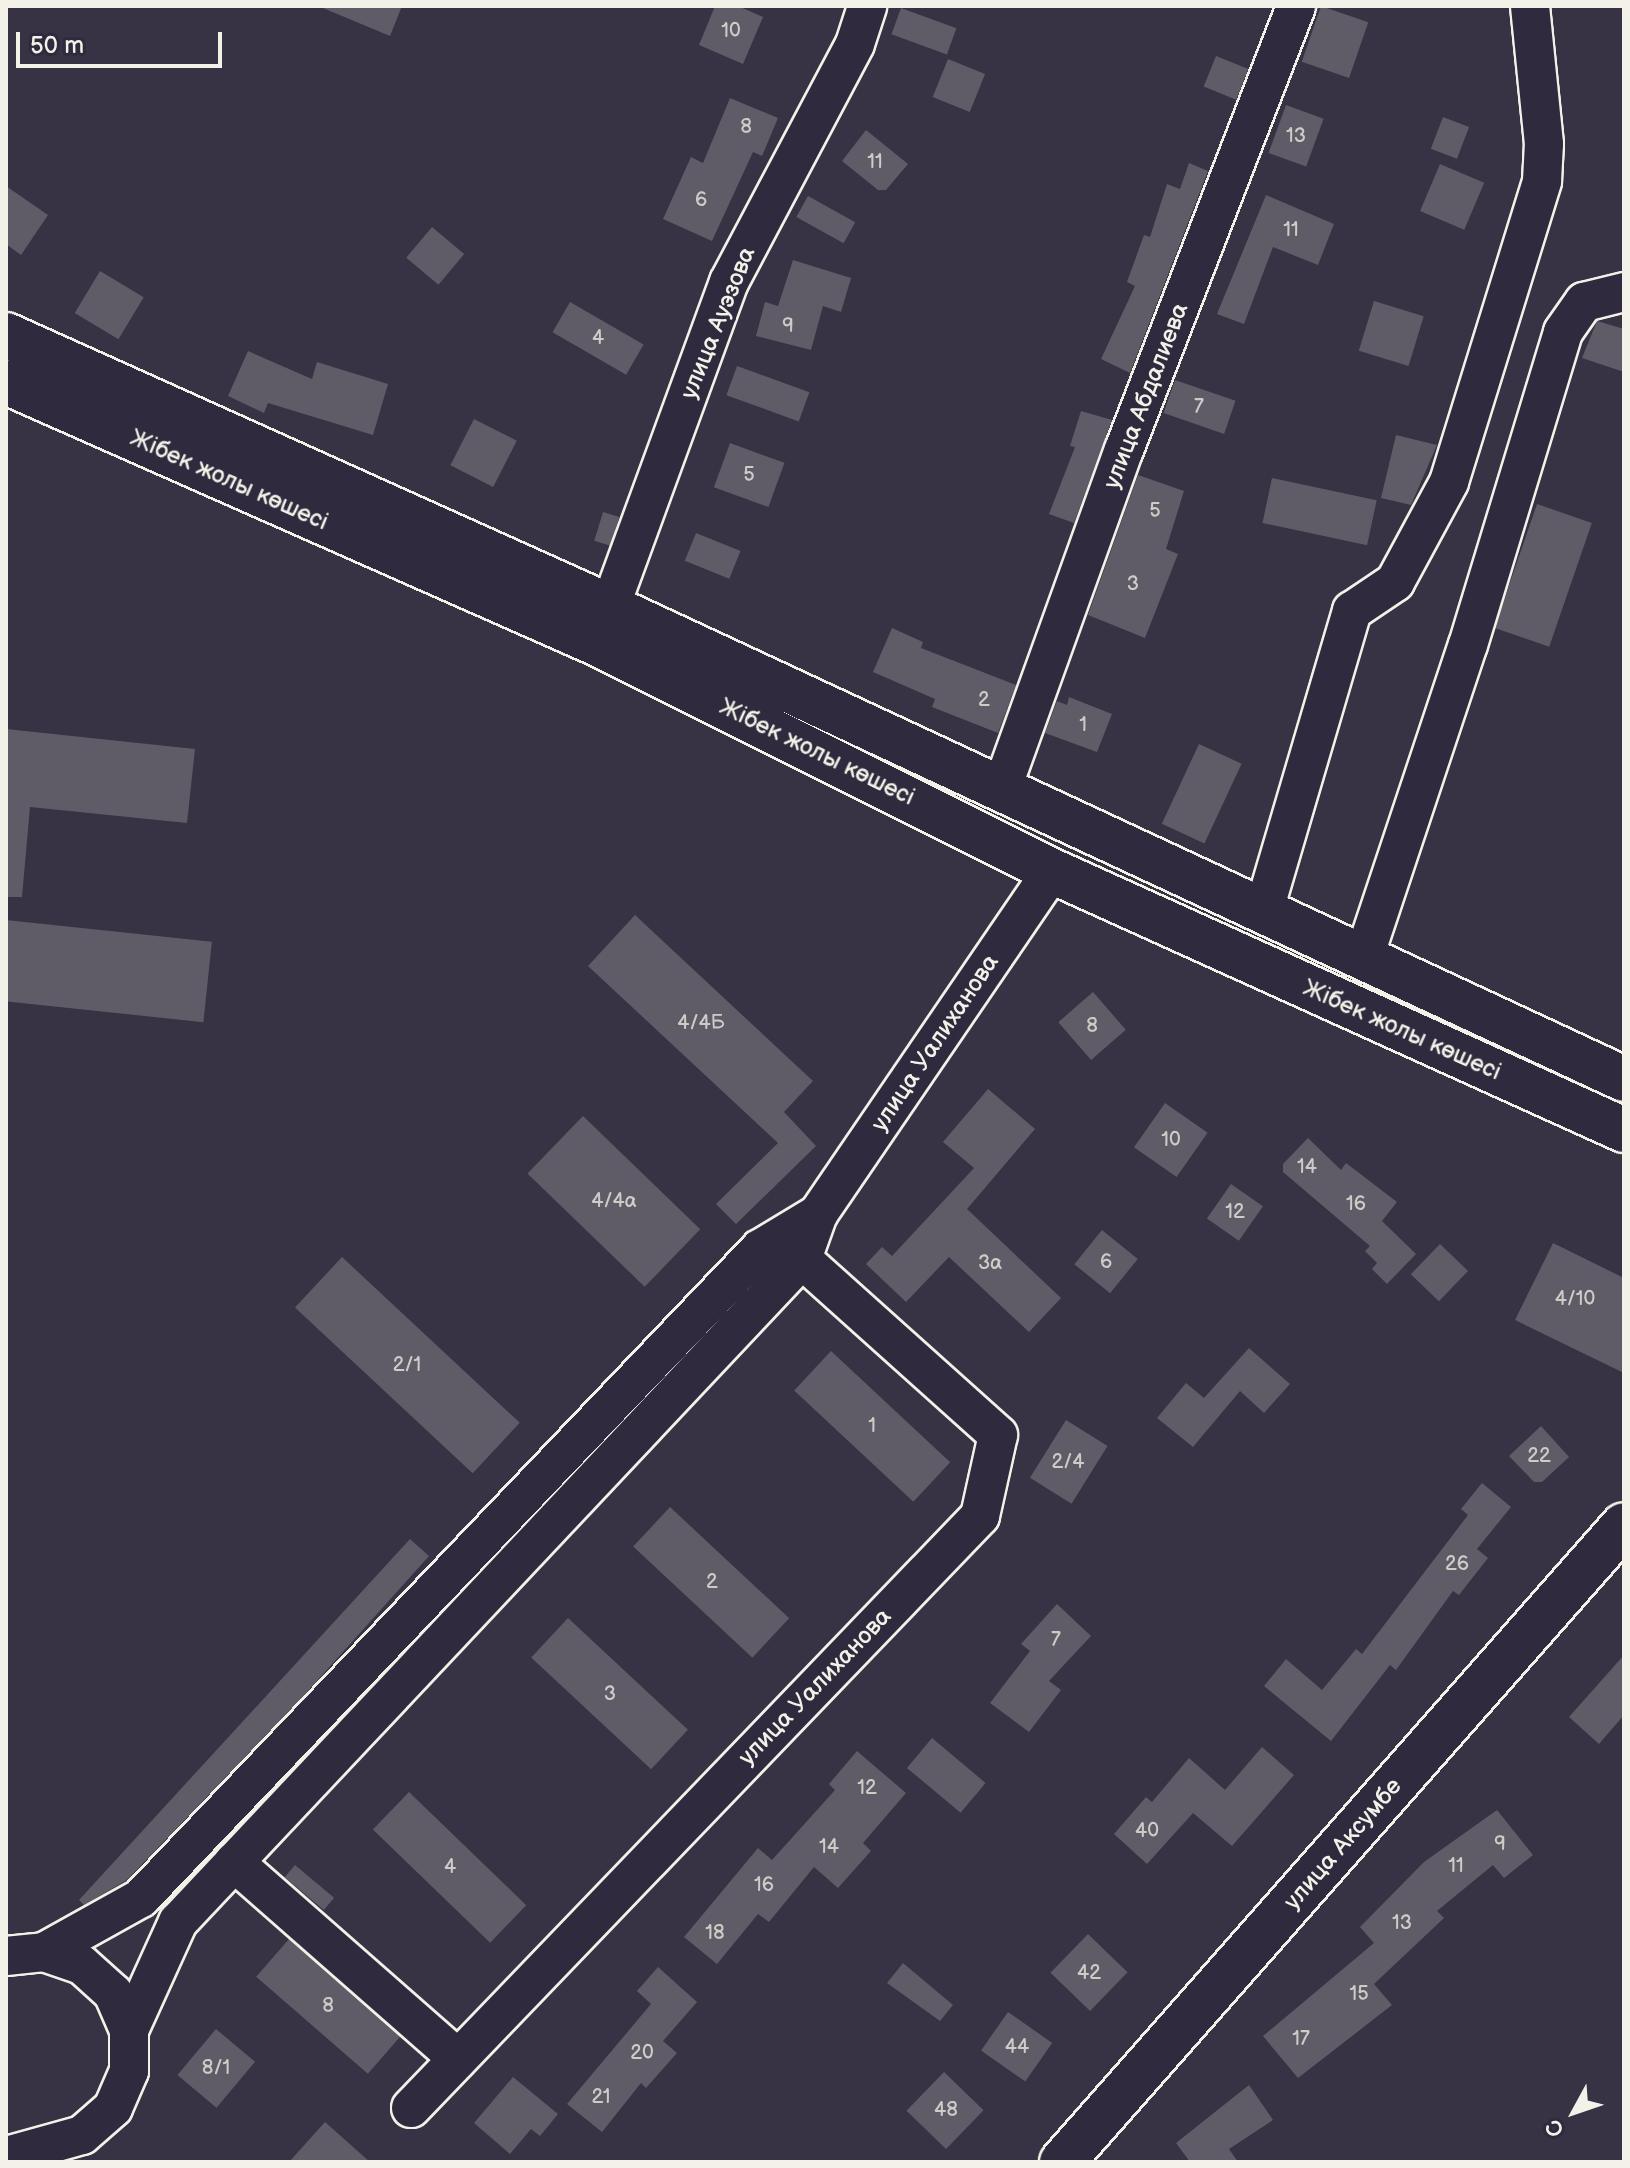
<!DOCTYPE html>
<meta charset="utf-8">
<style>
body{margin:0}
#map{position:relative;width:1630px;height:2168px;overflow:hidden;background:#373244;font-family:"Balsamiq Sans",sans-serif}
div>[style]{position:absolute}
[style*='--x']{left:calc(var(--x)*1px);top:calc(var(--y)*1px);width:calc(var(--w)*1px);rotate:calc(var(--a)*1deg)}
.building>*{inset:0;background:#5f5c67;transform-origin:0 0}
.roads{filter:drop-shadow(2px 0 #f4f1e8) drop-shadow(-2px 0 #f4f1e8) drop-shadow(0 2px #f4f1e8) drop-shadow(0 -2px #f4f1e8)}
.minor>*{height:38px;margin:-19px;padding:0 19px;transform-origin:19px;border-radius:19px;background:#2f2a3d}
.major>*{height:44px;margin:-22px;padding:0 22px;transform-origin:22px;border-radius:22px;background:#2f2a3d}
span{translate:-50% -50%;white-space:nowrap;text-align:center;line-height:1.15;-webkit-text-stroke:7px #2f2a3d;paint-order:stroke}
.number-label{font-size:20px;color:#cfccc8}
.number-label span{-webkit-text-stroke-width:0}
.street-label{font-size:24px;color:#f4f1e8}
.frame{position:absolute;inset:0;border:8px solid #f4f1e8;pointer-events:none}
.north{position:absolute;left:1534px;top:2072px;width:80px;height:80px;-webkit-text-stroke:6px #2f2a3d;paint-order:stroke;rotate:230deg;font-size:22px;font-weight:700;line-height:32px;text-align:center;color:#f4f1e8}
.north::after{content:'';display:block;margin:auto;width:28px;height:36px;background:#f4f1e8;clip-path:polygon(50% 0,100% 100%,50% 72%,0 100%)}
.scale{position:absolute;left:16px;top:32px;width:206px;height:36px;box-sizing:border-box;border:4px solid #f4f1e8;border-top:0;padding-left:10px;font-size:24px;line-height:28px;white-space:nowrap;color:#f4f1e8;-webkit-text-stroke:6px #2f2a3d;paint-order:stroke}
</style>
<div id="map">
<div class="building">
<i style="clip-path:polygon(318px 6px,402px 6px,390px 36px)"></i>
<i style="clip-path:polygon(715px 6px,738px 6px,763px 17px,743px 64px,699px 45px)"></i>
<i style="left:1321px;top:6px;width:50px;height:59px;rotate:19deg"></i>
<i style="left:901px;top:8px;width:59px;height:28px;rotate:20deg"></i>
<i style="left:1216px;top:56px;width:35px;height:33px;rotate:22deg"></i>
<i style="left:948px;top:59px;width:40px;height:41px;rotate:22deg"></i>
<i style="clip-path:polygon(730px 98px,778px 118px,762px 156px,753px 152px,712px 241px,663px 219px,691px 157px,703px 163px)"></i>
<i style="left:1286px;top:105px;width:40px;height:51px;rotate:20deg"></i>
<i style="left:1443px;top:117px;width:28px;height:34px;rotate:21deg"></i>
<i style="clip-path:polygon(866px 130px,908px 164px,886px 190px,878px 190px,842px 161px)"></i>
<i style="clip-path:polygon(1189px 163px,1208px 171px,1130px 373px,1101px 359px,1135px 286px,1127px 282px,1144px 235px,1150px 237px,1167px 184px,1180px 189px)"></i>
<i style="left:1440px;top:164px;width:48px;height:51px;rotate:23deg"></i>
<i style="clip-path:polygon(6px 186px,48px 215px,21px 255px,6px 244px)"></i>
<i style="clip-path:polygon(1266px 195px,1334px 224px,1318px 265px,1273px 247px,1244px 324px,1217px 314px)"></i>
<i style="left:808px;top:196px;width:54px;height:24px;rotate:29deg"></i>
<i style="left:432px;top:227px;width:42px;height:40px;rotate:40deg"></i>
<i style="clip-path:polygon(793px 260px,851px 278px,841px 312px,823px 306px,811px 350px,756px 336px,765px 302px,778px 306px)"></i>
<i style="left:100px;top:271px;width:51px;height:49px;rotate:31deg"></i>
<i style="left:1374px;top:301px;width:52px;height:52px;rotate:17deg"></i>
<i style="left:570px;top:302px;width:85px;height:35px;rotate:30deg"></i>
<i style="clip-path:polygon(1597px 321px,1624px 329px,1624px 372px,1582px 358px)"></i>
<i style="clip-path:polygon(248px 351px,312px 379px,317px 362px,388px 384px,373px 435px,268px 403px,264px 413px,228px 396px)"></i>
<i style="left:737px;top:366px;width:77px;height:31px;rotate:20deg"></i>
<i style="left:1175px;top:380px;width:64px;height:35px;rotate:19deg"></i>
<i style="clip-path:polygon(1081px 411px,1112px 420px,1074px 523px,1049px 514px,1075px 447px,1070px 446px)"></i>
<i style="left:474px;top:419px;width:48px;height:52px;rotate:27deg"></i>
<i style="clip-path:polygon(1396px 435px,1437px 445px,1411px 505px,1381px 498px)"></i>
<i style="left:730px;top:443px;width:58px;height:47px;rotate:20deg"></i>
<i style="clip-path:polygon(1138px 475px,1184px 491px,1166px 549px,1178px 554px,1145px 638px,1088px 615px)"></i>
<i style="left:1272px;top:478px;width:107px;height:46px;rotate:12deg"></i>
<i style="left:1537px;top:504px;width:58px;height:131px;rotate:19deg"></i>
<i style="left:603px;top:512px;width:17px;height:30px;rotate:17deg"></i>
<i style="left:696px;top:533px;width:48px;height:30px;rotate:22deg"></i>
<i style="clip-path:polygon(892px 628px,923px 642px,921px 648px,1016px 685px,998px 733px,932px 707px,935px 699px,873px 672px)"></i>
<i style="clip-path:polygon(1069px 697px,1112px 714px,1097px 752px,1045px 733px,1057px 701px,1067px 705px)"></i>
<i style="clip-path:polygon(6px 729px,195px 749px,187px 823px,30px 807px,22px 897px,6px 897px)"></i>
<i style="left:1199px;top:744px;width:47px;height:88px;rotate:25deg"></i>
<i style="clip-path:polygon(635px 915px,813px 1081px,784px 1112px,816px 1146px,736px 1224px,716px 1204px,778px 1143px,588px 966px)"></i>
<i style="left:6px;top:920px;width:207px;height:81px;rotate:6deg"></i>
<i style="left:1093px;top:992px;width:50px;height:46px;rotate:49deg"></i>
<i style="clip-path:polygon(988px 1089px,1035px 1129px,967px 1209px,1061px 1298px,1029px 1332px,949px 1257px,906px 1302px,866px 1264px,882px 1247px,892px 1256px,974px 1168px,943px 1142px)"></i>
<i style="left:1165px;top:1103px;width:52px;height:54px;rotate:35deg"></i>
<i style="left:583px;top:1116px;width:163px;height:80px;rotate:44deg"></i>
<i style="clip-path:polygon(1308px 1138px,1341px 1170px,1346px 1163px,1397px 1202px,1382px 1221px,1416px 1254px,1387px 1284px,1372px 1269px,1377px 1263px,1365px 1251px,1370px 1246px,1283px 1172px,1283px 1164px)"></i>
<i style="left:1231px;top:1184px;width:39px;height:42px;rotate:35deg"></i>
<i style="left:1102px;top:1230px;width:46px;height:44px;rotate:39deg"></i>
<i style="clip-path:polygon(1553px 1243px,1624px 1278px,1624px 1373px,1515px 1320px)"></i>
<i style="left:1440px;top:1244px;width:39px;height:42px;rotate:44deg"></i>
<i style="left:342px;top:1257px;width:243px;height:69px;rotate:43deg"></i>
<i style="clip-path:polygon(1249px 1348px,1290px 1384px,1264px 1413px,1240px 1391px,1193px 1447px,1157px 1418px,1186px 1383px,1204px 1398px)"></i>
<i style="left:831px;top:1351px;width:163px;height:54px;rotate:43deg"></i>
<i style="left:1066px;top:1420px;width:49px;height:68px;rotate:32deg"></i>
<i style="clip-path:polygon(1541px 1426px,1569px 1457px,1542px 1482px,1534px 1482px,1509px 1456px)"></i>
<i style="clip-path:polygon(1482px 1483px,1511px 1507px,1477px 1549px,1488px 1558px,1459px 1595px,1453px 1591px,1396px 1670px,1390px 1665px,1331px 1741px,1264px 1686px,1286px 1659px,1322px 1690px,1356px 1649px,1362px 1654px,1468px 1515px,1461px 1509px)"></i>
<i style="left:670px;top:1507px;width:163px;height:54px;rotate:43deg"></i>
<i style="clip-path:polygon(410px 1539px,429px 1556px,299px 1701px,127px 1880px,84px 1905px,79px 1900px)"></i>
<i style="clip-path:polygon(1057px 1604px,1091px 1636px,1049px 1681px,1061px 1690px,1029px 1732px,990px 1703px,1030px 1651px,1021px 1644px)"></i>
<i style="left:568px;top:1618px;width:164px;height:54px;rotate:43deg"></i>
<i style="clip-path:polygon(1624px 1655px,1624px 1715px,1599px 1744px,1569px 1717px)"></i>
<i style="left:932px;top:1738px;width:70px;height:39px;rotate:40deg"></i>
<i style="clip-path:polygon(1262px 1747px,1294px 1775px,1232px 1846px,1193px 1813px,1147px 1864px,1114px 1834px,1146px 1797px,1152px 1802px,1189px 1758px,1225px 1790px)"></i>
<i style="clip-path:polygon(857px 1751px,906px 1793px,863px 1843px,871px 1851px,838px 1888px,814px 1867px,769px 1922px,758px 1914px,717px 1964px,684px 1937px,758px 1848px,772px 1860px,835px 1790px,829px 1784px)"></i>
<i style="left:409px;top:1792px;width:163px;height:52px;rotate:44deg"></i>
<i style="clip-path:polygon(1497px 1810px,1533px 1855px,1504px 1878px,1493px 1865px,1437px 1911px,1444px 1918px,1374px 1984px,1392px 2005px,1298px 2078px,1263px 2036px,1374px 1943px,1360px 1927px,1424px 1862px)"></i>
<i style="left:295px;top:1865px;width:51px;height:16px;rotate:40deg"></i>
<i style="left:1088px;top:1934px;width:55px;height:54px;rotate:44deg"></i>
<i style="left:289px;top:1939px;width:148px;height:50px;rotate:41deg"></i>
<i style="clip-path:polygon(903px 1963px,953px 2005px,940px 2021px,887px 1983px)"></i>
<i style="clip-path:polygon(658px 1967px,697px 2002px,663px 2041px,677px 2053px,646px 2088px,641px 2083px,602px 2132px,567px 2104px,651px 2004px,637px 1991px)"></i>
<i style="left:1008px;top:2012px;width:54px;height:47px;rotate:35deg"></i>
<i style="left:216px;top:2029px;width:51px;height:60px;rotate:40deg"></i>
<i style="left:944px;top:2072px;width:55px;height:54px;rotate:44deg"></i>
<i style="clip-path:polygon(513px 2077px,558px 2114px,540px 2136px,531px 2129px,510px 2154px,474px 2123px)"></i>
<i style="clip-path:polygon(1249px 2085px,1273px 2120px,1229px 2149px,1238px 2162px,1190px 2162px,1176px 2143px)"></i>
<i style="clip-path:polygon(325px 2122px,370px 2162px,289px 2162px)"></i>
</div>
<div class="roads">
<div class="minor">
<i style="--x:610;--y:607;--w:346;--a:-69.9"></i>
<i style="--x:729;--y:282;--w:269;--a:-62.1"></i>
<i style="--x:855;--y:44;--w:40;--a:-72"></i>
<i style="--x:1002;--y:788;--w:359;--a:-70.2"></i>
<i style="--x:1124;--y:450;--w:476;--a:-68.8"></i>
<i style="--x:1264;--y:910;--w:312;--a:-73.6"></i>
<i style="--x:1352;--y:611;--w:52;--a:-34"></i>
<i style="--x:1395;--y:582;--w:114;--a:-61.6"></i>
<i style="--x:1449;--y:482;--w:315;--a:-72.8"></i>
<i style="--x:1542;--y:181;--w:37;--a:-87"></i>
<i style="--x:1544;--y:144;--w:139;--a:-95.8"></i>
<i style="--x:1364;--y:957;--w:329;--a:-71.6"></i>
<i style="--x:1468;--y:645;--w:327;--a:-73.1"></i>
<i style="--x:1563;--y:332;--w:37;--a:-55"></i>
<i style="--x:1584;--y:302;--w:41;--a:-14"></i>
<i style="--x:234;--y:1862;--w:298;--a:41.3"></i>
<i style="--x:44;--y:1952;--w:111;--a:-29.1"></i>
<i style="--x:141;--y:1898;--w:897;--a:-46.36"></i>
<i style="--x:760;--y:1249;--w:68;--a:-31.1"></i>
<i style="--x:6;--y:1956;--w:38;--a:-6"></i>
<i style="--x:44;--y:1952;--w:40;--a:18.9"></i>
<i style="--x:82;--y:1965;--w:42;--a:42.1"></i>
<i style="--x:113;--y:1993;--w:40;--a:66.6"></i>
<i style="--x:129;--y:2030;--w:41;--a:90"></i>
<i style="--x:129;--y:2071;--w:40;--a:113.4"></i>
<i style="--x:113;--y:2108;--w:41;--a:138.9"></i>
<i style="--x:82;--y:2135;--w:71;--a:164.4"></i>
<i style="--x:129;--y:2030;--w:119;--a:-65.6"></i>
<i style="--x:178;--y:1922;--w:910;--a:-46.74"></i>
<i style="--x:802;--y:1259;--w:48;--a:-70.4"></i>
<i style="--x:818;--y:1214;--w:415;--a:-55.7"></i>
<i style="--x:411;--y:2108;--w:821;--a:-46.13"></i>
<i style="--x:980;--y:1516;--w:83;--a:-77.5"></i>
<i style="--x:998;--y:1435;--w:263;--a:-138.1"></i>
</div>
<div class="major">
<i style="--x:6;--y:335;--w:662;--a:24.24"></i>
<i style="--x:610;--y:607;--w:1118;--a:24.96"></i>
<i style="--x:6;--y:382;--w:645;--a:23.86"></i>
<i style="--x:596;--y:643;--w:510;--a:26.57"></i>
<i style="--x:1052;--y:871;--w:628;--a:24.36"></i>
<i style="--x:1062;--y:2162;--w:849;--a:-48.58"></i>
</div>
</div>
<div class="number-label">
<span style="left:731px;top:31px">10</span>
<span style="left:746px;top:127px">8</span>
<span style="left:1296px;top:136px">13</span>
<span style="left:875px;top:162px">11</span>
<span style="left:701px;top:200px">6</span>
<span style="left:1291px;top:230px">11</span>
<span style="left:788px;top:326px">9</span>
<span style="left:598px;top:338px">4</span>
<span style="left:1199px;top:407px">7</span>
<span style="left:749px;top:475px">5</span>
<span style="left:1155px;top:511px">5</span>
<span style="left:1133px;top:584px">3</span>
<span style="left:984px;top:700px">2</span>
<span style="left:1083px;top:725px">1</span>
<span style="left:701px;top:1023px">4/4Б</span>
<span style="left:1092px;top:1026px">8</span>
<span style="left:1171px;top:1140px">10</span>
<span style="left:1307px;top:1167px">14</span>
<span style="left:614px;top:1201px">4/4а</span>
<span style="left:1356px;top:1204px">16</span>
<span style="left:1235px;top:1212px">12</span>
<span style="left:1106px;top:1262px">6</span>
<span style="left:990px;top:1263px">3а</span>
<span style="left:1575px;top:1299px">4/10</span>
<span style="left:407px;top:1365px">2/1</span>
<span style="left:872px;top:1426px">1</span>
<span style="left:1539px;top:1456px">22</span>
<span style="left:1068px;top:1462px">2/4</span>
<span style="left:1457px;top:1564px">26</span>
<span style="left:712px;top:1582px">2</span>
<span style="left:1056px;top:1640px">7</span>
<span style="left:610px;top:1694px">3</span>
<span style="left:867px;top:1788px">12</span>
<span style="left:1147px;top:1831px">40</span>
<span style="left:1500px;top:1844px">9</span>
<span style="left:829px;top:1847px">14</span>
<span style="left:1456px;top:1866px">11</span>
<span style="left:450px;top:1867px">4</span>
<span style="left:764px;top:1885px">16</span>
<span style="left:1402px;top:1923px">13</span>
<span style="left:715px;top:1933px">18</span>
<span style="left:1089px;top:1973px">42</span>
<span style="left:1359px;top:1994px">15</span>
<span style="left:328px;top:2006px">8</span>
<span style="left:1301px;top:2039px">17</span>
<span style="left:1017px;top:2047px">44</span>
<span style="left:642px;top:2053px">20</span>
<span style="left:216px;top:2068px">8/1</span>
<span style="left:601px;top:2097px">21</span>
<span style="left:946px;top:2110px">48</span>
</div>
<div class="street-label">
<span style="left:718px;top:323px;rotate:-68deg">улица Ауэзова</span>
<span style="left:1146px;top:396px;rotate:-69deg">улица Абдалиева</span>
<span style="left:229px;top:480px;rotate:24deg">Жібек жолы көшесі</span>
<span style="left:817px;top:752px;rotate:26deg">Жібек жолы көшесі</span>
<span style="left:1402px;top:1030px;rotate:24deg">Жібек жолы көшесі</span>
<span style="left:935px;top:1043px;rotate:-56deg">улица Уалиханова</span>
<span style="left:815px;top:1687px;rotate:-46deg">улица Уалиханова</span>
<span style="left:1343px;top:1844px;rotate:-49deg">улица Аксумбе</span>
</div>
<div class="frame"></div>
<div class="north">С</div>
<div class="scale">50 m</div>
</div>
